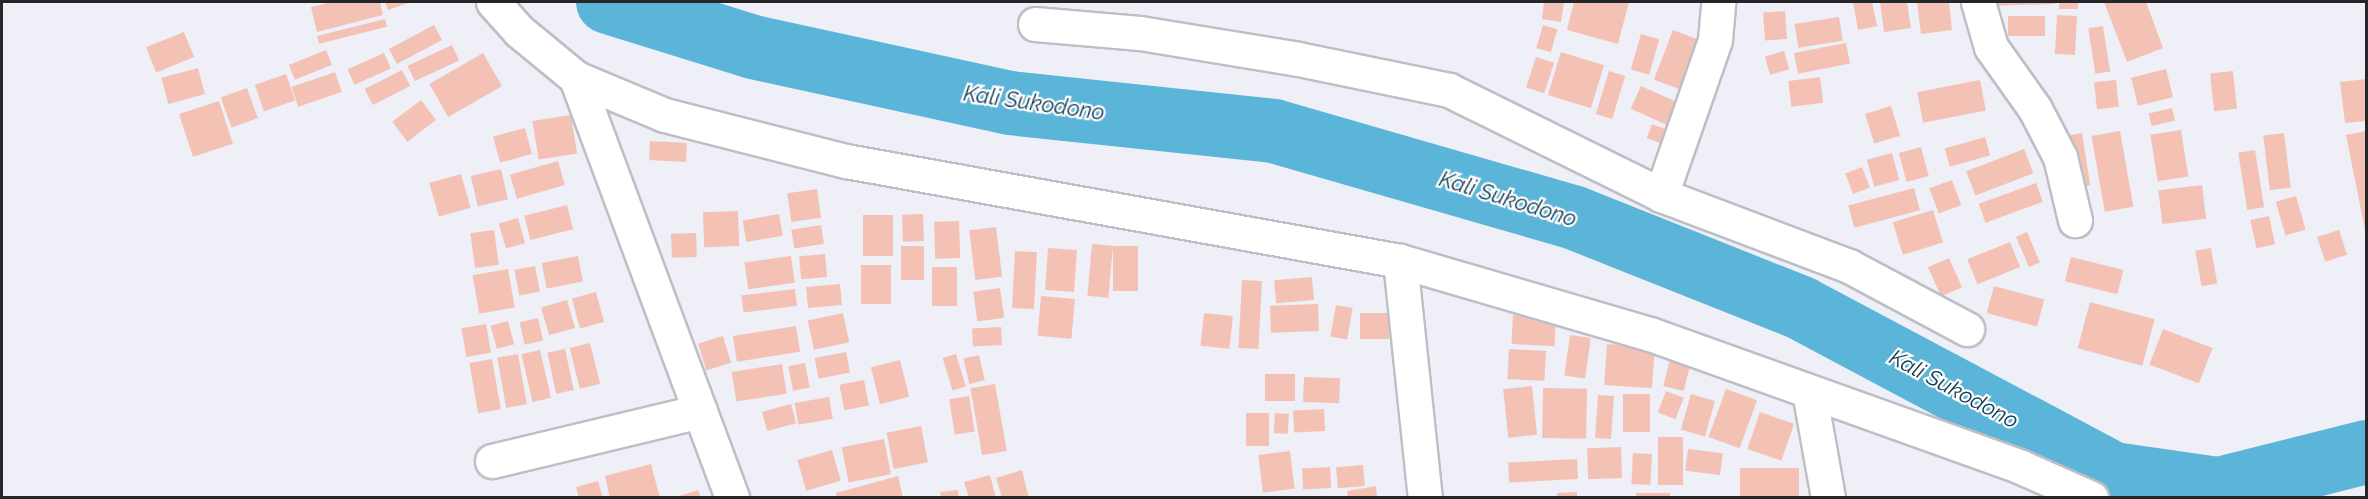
<!DOCTYPE html>
<style>
body{margin:0}
#map{position:relative;width:2368px;height:499px;overflow:hidden;background:#efeff7;font-family:Raleway,sans-serif}
div>[style]{position:absolute}
[style*='--x']{left:calc(var(--x)*1px);top:calc(var(--y)*1px);width:calc(var(--w)*1px);rotate:calc(var(--a)*1deg)}
.river>*{height:64px;margin:-32px;padding:0 32px;transform-origin:32px;border-radius:32px;background:#5bb5d9}
.building>*{inset:0;background:#f4c2b5;transform-origin:0 0}
.roads{filter:drop-shadow(2px 0 #bebfc6) drop-shadow(-2px 0 #bebfc6) drop-shadow(0 2px #bebfc6) drop-shadow(0 -2px #bebfc6)}
.street>*{height:33px;margin:-16.5px;padding:0 16.5px;transform-origin:16.5px;border-radius:16.5px;background:#fff}
span{translate:-50% -50%;white-space:nowrap;text-align:center;line-height:1.15;-webkit-text-stroke:4.5px #fdfdff;paint-order:stroke}
.water-label{font-size:22px;color:#133c4c;font-style:italic}
.frame{position:absolute;inset:0;border:3px solid #262628;pointer-events:none}
</style>
<div id="map">
<div class="river">
<i style="--x:608;--y:2;--w:152;--a:17.2"></i>
<i style="--x:753;--y:47;--w:262;--a:12.3"></i>
<i style="--x:1009;--y:103;--w:266;--a:6"></i>
<i style="--x:1274;--y:131;--w:313;--a:16.1"></i>
<i style="--x:1575;--y:218;--w:243;--a:21.7"></i>
<i style="--x:1801;--y:308;--w:353;--a:28"></i>
<i style="--x:2113;--y:474;--w:107;--a:8.1"></i>
<i style="--x:2219;--y:489;--w:152;--a:-14.1"></i>
</div>
<div class="building">
<i style="clip-path:polygon(332px 2px,380px 2px,383px 15px,317px 32px,311px 7px)"></i>
<i style="clip-path:polygon(385px 2px,411px 2px,388px 10px)"></i>
<i style="clip-path:polygon(1544px 2px,1564px 2px,1561px 22px,1542px 19px)"></i>
<i style="clip-path:polygon(1574px 2px,1629px 2px,1618px 44px,1567px 30px)"></i>
<i style="clip-path:polygon(1853px 2px,1872px 2px,1877px 26px,1858px 30px)"></i>
<i style="clip-path:polygon(1880px 2px,1907px 2px,1911px 28px,1884px 32px)"></i>
<i style="clip-path:polygon(1917px 2px,1949px 2px,1952px 30px,1921px 34px)"></i>
<i style="clip-path:polygon(1987px 2px,2055px 2px,2055px 4px,1987px 6px)"></i>
<i style="left:2059px;top:2px;width:19px;height:7px"></i>
<i style="clip-path:polygon(2104px 2px,2146px 2px,2163px 48px,2127px 62px)"></i>
<i style="left:1785px;top:11px;width:28px;height:22px;rotate:86deg"></i>
<i style="left:2057px;top:15px;width:20px;height:39px;rotate:3deg"></i>
<i style="left:2045px;top:16px;width:20px;height:37px;rotate:90deg"></i>
<i style="left:1839px;top:17px;width:24px;height:45px;rotate:81deg"></i>
<i style="left:385px;top:19px;width:8px;height:70px;rotate:76deg"></i>
<i style="left:434px;top:25px;width:17px;height:51px;rotate:62deg"></i>
<i style="left:1543px;top:25px;width:15px;height:24px;rotate:16deg"></i>
<i style="left:2103px;top:26px;width:46px;height:15px;rotate:81deg"></i>
<i style="left:1673px;top:30px;width:28px;height:53px;rotate:21deg"></i>
<i style="left:184px;top:32px;width:27px;height:41px;rotate:68deg"></i>
<i style="left:1641px;top:34px;width:19px;height:37px;rotate:16deg"></i>
<i style="left:1846px;top:43px;width:21px;height:53px;rotate:79deg"></i>
<i style="left:452px;top:45px;width:17px;height:49px;rotate:65deg"></i>
<i style="left:326px;top:50px;width:16px;height:40px;rotate:68deg"></i>
<i style="left:1784px;top:51px;width:19px;height:20px;rotate:74deg"></i>
<i style="left:1561px;top:52px;width:45px;height:45px;rotate:17deg"></i>
<i style="left:384px;top:53px;width:17px;height:40px;rotate:66deg"></i>
<i style="left:483px;top:53px;width:38px;height:62px;rotate:60deg"></i>
<i style="left:1536px;top:57px;width:19px;height:32px;rotate:18deg"></i>
<i style="left:198px;top:68px;width:27px;height:38px;rotate:75deg"></i>
<i style="left:2166px;top:69px;width:29px;height:36px;rotate:76deg"></i>
<i style="left:402px;top:70px;width:18px;height:42px;rotate:63deg"></i>
<i style="left:1609px;top:71px;width:17px;height:45px;rotate:17deg"></i>
<i style="left:2233px;top:71px;width:38px;height:23px;rotate:84deg"></i>
<i style="left:335px;top:72px;width:21px;height:46px;rotate:71deg"></i>
<i style="left:286px;top:74px;width:28px;height:33px;rotate:71deg"></i>
<i style="left:1820px;top:77px;width:26px;height:32px;rotate:83deg"></i>
<i style="clip-path:polygon(2366px 79px,2366px 121px,2345px 123px,2340px 82px)"></i>
<i style="left:1980px;top:80px;width:31px;height:64px;rotate:79deg"></i>
<i style="left:2116px;top:80px;width:27px;height:22px;rotate:84deg"></i>
<i style="left:1641px;top:86px;width:45px;height:25px;rotate:24deg"></i>
<i style="left:247px;top:88px;width:32px;height:28px;rotate:70deg"></i>
<i style="left:421px;top:100px;width:25px;height:36px;rotate:53deg"></i>
<i style="left:219px;top:101px;width:45px;height:42px;rotate:72deg"></i>
<i style="left:1891px;top:106px;width:31px;height:27px;rotate:73deg"></i>
<i style="left:2172px;top:108px;width:13px;height:24px;rotate:77deg"></i>
<i style="left:571px;top:115px;width:39px;height:39px;rotate:81deg"></i>
<i style="left:1652px;top:124px;width:22px;height:15px;rotate:21deg"></i>
<i style="left:525px;top:128px;width:27px;height:33px;rotate:75deg"></i>
<i style="left:2181px;top:130px;width:47px;height:31px;rotate:81deg"></i>
<i style="left:2120px;top:131px;width:77px;height:29px;rotate:80deg"></i>
<i style="clip-path:polygon(2366px 131px,2366px 230px,2365px 230px,2346px 135px)"></i>
<i style="left:2082px;top:133px;width:53px;height:19px;rotate:81deg"></i>
<i style="left:2284px;top:133px;width:55px;height:21px;rotate:83deg"></i>
<i style="left:1985px;top:137px;width:19px;height:42px;rotate:74deg"></i>
<i style="left:650px;top:141px;width:37px;height:19px;rotate:3deg"></i>
<i style="left:1921px;top:147px;width:30px;height:23px;rotate:75deg"></i>
<i style="left:2024px;top:149px;width:26px;height:62px;rotate:69deg"></i>
<i style="left:2255px;top:150px;width:58px;height:17px;rotate:81deg"></i>
<i style="left:1892px;top:153px;width:28px;height:26px;rotate:75deg"></i>
<i style="left:558px;top:161px;width:25px;height:50px;rotate:74deg"></i>
<i style="left:1862px;top:167px;width:22px;height:18px;rotate:69deg"></i>
<i style="left:501px;top:169px;width:31px;height:31px;rotate:77deg"></i>
<i style="left:461px;top:174px;width:35px;height:33px;rotate:74deg"></i>
<i style="left:1952px;top:180px;width:27px;height:24px;rotate:70deg"></i>
<i style="left:2036px;top:183px;width:20px;height:61px;rotate:70deg"></i>
<i style="left:2202px;top:185px;width:34px;height:44px;rotate:83deg"></i>
<i style="left:1914px;top:188px;width:23px;height:68px;rotate:75deg"></i>
<i style="left:817px;top:189px;width:29px;height:30px;rotate:82deg"></i>
<i style="left:2296px;top:196px;width:35px;height:21px;rotate:74deg"></i>
<i style="left:567px;top:205px;width:25px;height:44px;rotate:76deg"></i>
<i style="left:1933px;top:210px;width:34px;height:42px;rotate:73deg"></i>
<i style="left:738px;top:211px;width:35px;height:35px;rotate:88deg"></i>
<i style="left:779px;top:214px;width:22px;height:37px;rotate:80deg"></i>
<i style="left:923px;top:214px;width:27px;height:21px;rotate:88deg"></i>
<i style="left:863px;top:215px;width:30px;height:41px"></i>
<i style="left:2269px;top:216px;width:29px;height:19px;rotate:78deg"></i>
<i style="left:518px;top:218px;width:26px;height:20px;rotate:74deg"></i>
<i style="left:959px;top:221px;width:37px;height:25px;rotate:88deg"></i>
<i style="left:821px;top:225px;width:19px;height:30px;rotate:81deg"></i>
<i style="left:996px;top:227px;width:50px;height:27px;rotate:83deg"></i>
<i style="left:494px;top:230px;width:35px;height:24px;rotate:82deg"></i>
<i style="left:2339px;top:230px;width:26px;height:23px;rotate:72deg"></i>
<i style="left:2027px;top:232px;width:33px;height:12px;rotate:67deg"></i>
<i style="left:696px;top:233px;width:24px;height:25px;rotate:88deg"></i>
<i style="left:2010px;top:242px;width:27px;height:46px;rotate:68deg"></i>
<i style="left:1092px;top:244px;width:21px;height:52px;rotate:5deg"></i>
<i style="left:901px;top:246px;width:23px;height:34px"></i>
<i style="left:1113px;top:246px;width:25px;height:45px"></i>
<i style="left:1048px;top:248px;width:29px;height:42px;rotate:4deg"></i>
<i style="left:2211px;top:248px;width:36px;height:16px;rotate:80deg"></i>
<i style="left:1015px;top:251px;width:22px;height:57px;rotate:3deg"></i>
<i style="left:825px;top:254px;width:23px;height:26px;rotate:85deg"></i>
<i style="left:578px;top:256px;width:26px;height:37px;rotate:79deg"></i>
<i style="left:791px;top:256px;width:27px;height:47px;rotate:82deg"></i>
<i style="left:2071px;top:257px;width:54px;height:25px;rotate:14deg"></i>
<i style="left:1949px;top:258px;width:32px;height:23px;rotate:66deg"></i>
<i style="left:861px;top:265px;width:30px;height:39px"></i>
<i style="left:535px;top:266px;width:26px;height:21px;rotate:79deg"></i>
<i style="left:932px;top:267px;width:25px;height:39px"></i>
<i style="left:508px;top:269px;width:39px;height:36px;rotate:80deg"></i>
<i style="left:1312px;top:277px;width:23px;height:38px;rotate:85deg"></i>
<i style="left:1242px;top:280px;width:20px;height:68px;rotate:3deg"></i>
<i style="left:840px;top:284px;width:21px;height:34px;rotate:85deg"></i>
<i style="left:1994px;top:286px;width:52px;height:28px;rotate:15deg"></i>
<i style="left:1000px;top:288px;width:30px;height:27px;rotate:82deg"></i>
<i style="left:795px;top:289px;width:17px;height:54px;rotate:83deg"></i>
<i style="left:596px;top:292px;width:31px;height:25px;rotate:75deg"></i>
<i style="left:1041px;top:296px;width:34px;height:40px;rotate:5deg"></i>
<i style="left:567px;top:300px;width:29px;height:27px;rotate:74deg"></i>
<i style="left:2090px;top:302px;width:67px;height:48px;rotate:15deg"></i>
<i style="left:1318px;top:304px;width:27px;height:48px;rotate:88deg"></i>
<i style="left:1336px;top:305px;width:17px;height:32px;rotate:10deg"></i>
<i style="left:843px;top:313px;width:30px;height:36px;rotate:78deg"></i>
<i style="left:1204px;top:313px;width:29px;height:33px;rotate:6deg"></i>
<i style="left:1360px;top:313px;width:29px;height:26px"></i>
<i style="left:1513px;top:315px;width:43px;height:29px;rotate:3deg"></i>
<i style="left:538px;top:318px;width:23px;height:19px;rotate:77deg"></i>
<i style="left:508px;top:321px;width:24px;height:18px;rotate:75deg"></i>
<i style="left:486px;top:324px;width:29px;height:25px;rotate:80deg"></i>
<i style="left:796px;top:326px;width:26px;height:64px;rotate:81deg"></i>
<i style="left:1001px;top:327px;width:18px;height:29px;rotate:87deg"></i>
<i style="left:2163px;top:329px;width:53px;height:38px;rotate:21deg"></i>
<i style="left:1570px;top:335px;width:21px;height:41px;rotate:8deg"></i>
<i style="left:723px;top:336px;width:28px;height:26px;rotate:73deg"></i>
<i style="left:590px;top:343px;width:42px;height:21px;rotate:76deg"></i>
<i style="left:1607px;top:344px;width:48px;height:41px;rotate:4deg"></i>
<i style="left:565px;top:349px;width:42px;height:18px;rotate:78deg"></i>
<i style="left:1509px;top:349px;width:37px;height:30px;rotate:3deg"></i>
<i style="left:540px;top:350px;width:49px;height:19px;rotate:77deg"></i>
<i style="left:1672px;top:351px;width:21px;height:36px;rotate:14deg"></i>
<i style="left:846px;top:352px;width:21px;height:32px;rotate:79deg"></i>
<i style="left:518px;top:354px;width:51px;height:21px;rotate:80deg"></i>
<i style="left:956px;top:354px;width:34px;height:14px;rotate:73deg"></i>
<i style="left:979px;top:355px;width:26px;height:16px;rotate:77deg"></i>
<i style="left:492px;top:359px;width:51px;height:23px;rotate:80deg"></i>
<i style="left:900px;top:360px;width:38px;height:30px;rotate:76deg"></i>
<i style="left:805px;top:363px;width:25px;height:17px;rotate:79deg"></i>
<i style="left:782px;top:364px;width:30px;height:51px;rotate:81deg"></i>
<i style="left:1265px;top:374px;width:30px;height:27px"></i>
<i style="left:1304px;top:377px;width:36px;height:25px;rotate:2deg"></i>
<i style="left:864px;top:380px;width:26px;height:25px;rotate:79deg"></i>
<i style="left:995px;top:384px;width:68px;height:25px;rotate:80deg"></i>
<i style="left:1532px;top:386px;width:49px;height:29px;rotate:84deg"></i>
<i style="left:1543px;top:388px;width:44px;height:50px;rotate:1deg"></i>
<i style="left:1726px;top:389px;width:33px;height:51px;rotate:20deg"></i>
<i style="left:1666px;top:391px;width:19px;height:23px;rotate:21deg"></i>
<i style="left:1623px;top:394px;width:27px;height:38px"></i>
<i style="left:1691px;top:394px;width:25px;height:37px;rotate:16deg"></i>
<i style="left:1598px;top:395px;width:16px;height:43px;rotate:4deg"></i>
<i style="left:969px;top:396px;width:36px;height:20px;rotate:81deg"></i>
<i style="left:829px;top:397px;width:22px;height:35px;rotate:80deg"></i>
<i style="left:791px;top:404px;width:20px;height:30px;rotate:75deg"></i>
<i style="left:1324px;top:409px;width:22px;height:31px;rotate:87deg"></i>
<i style="left:1760px;top:412px;width:36px;height:39px;rotate:19deg"></i>
<i style="left:1246px;top:413px;width:23px;height:33px"></i>
<i style="left:1275px;top:413px;width:14px;height:20px;rotate:4deg"></i>
<i style="left:921px;top:426px;width:37px;height:35px;rotate:79deg"></i>
<i style="left:1658px;top:437px;width:25px;height:48px"></i>
<i style="left:884px;top:439px;width:36px;height:43px;rotate:79deg"></i>
<i style="left:1621px;top:447px;width:31px;height:34px;rotate:88deg"></i>
<i style="left:1688px;top:449px;width:35px;height:22px;rotate:7deg"></i>
<i style="left:832px;top:450px;width:32px;height:36px;rotate:74deg"></i>
<i style="left:1290px;top:451px;width:38px;height:32px;rotate:83deg"></i>
<i style="left:1633px;top:453px;width:19px;height:31px;rotate:3deg"></i>
<i style="left:1577px;top:459px;width:20px;height:69px;rotate:87deg"></i>
<i style="clip-path:polygon(651px 464px,660px 498px,610px 498px,605px 476px)"></i>
<i style="left:1363px;top:465px;width:21px;height:27px;rotate:85deg"></i>
<i style="left:1330px;top:467px;width:21px;height:28px;rotate:87deg"></i>
<i style="left:1740px;top:468px;width:59px;height:28px"></i>
<i style="clip-path:polygon(1022px 470px,1029px 498px,1002px 498px,996px 478px)"></i>
<i style="clip-path:polygon(990px 475px,996px 498px,969px 498px,964px 482px)"></i>
<i style="clip-path:polygon(898px 476px,903px 498px,837px 498px,836px 493px)"></i>
<i style="clip-path:polygon(598px 481px,603px 498px,579px 498px,576px 487px)"></i>
<i style="clip-path:polygon(1376px 486px,1377px 498px,1348px 498px,1347px 491px)"></i>
<i style="clip-path:polygon(698px 490px,701px 498px,676px 498px,676px 497px)"></i>
<i style="clip-path:polygon(958px 490px,959px 498px,941px 498px,940px 492px)"></i>
<i style="clip-path:polygon(1577px 492px,1577px 498px,1557px 498px,1557px 493px)"></i>
<i style="left:1636px;top:493px;width:34px;height:5px"></i>
</div>
<div class="roads">
<div class="street">
<i style="--x:493;--y:2;--w:39;--a:48"></i>
<i style="--x:519;--y:31;--w:74;--a:39.5"></i>
<i style="--x:576;--y:78;--w:96;--a:22.6"></i>
<i style="--x:665;--y:115;--w:187;--a:14.3"></i>
<i style="--x:846;--y:161;--w:563;--a:10.23"></i>
<i style="--x:1400;--y:261;--w:260;--a:16.3"></i>
<i style="--x:1650;--y:334;--w:394;--a:19.7"></i>
<i style="--x:2021;--y:467;--w:77;--a:23.9"></i>
<i style="--x:1978;--y:2;--w:47;--a:73.9"></i>
<i style="--x:1991;--y:47;--w:76;--a:54.6"></i>
<i style="--x:2035;--y:109;--w:54;--a:62.5"></i>
<i style="--x:2060;--y:157;--w:65;--a:76.6"></i>
<i style="--x:1035;--y:24;--w:105;--a:4.9"></i>
<i style="--x:1140;--y:33;--w:160;--a:9.3"></i>
<i style="--x:1298;--y:59;--w:154;--a:11.6"></i>
<i style="--x:1449;--y:90;--w:237;--a:26.3"></i>
<i style="--x:1661;--y:195;--w:201;--a:20.7"></i>
<i style="--x:1849;--y:266;--w:134;--a:28.1"></i>
<i style="--x:576;--y:78;--w:448;--a:69.6"></i>
<i style="--x:1661;--y:195;--w:164;--a:-70.8"></i>
<i style="--x:1715;--y:40;--w:38;--a:-85"></i>
<i style="--x:1400;--y:261;--w:238;--a:84"></i>
<i style="--x:1809;--y:391;--w:109;--a:79.9"></i>
<i style="--x:492;--y:461;--w:214;--a:-13.5"></i>
</div>
</div>
<div class="water-label">
<span style="left:1034px;top:103px;rotate:8deg">Kali Sukodono</span>
<span style="left:1508px;top:199px;rotate:17deg">Kali Sukodono</span>
<span style="left:1954px;top:389px;rotate:28deg">Kali Sukodono</span>
</div>
<div class="frame"></div>
</div>
